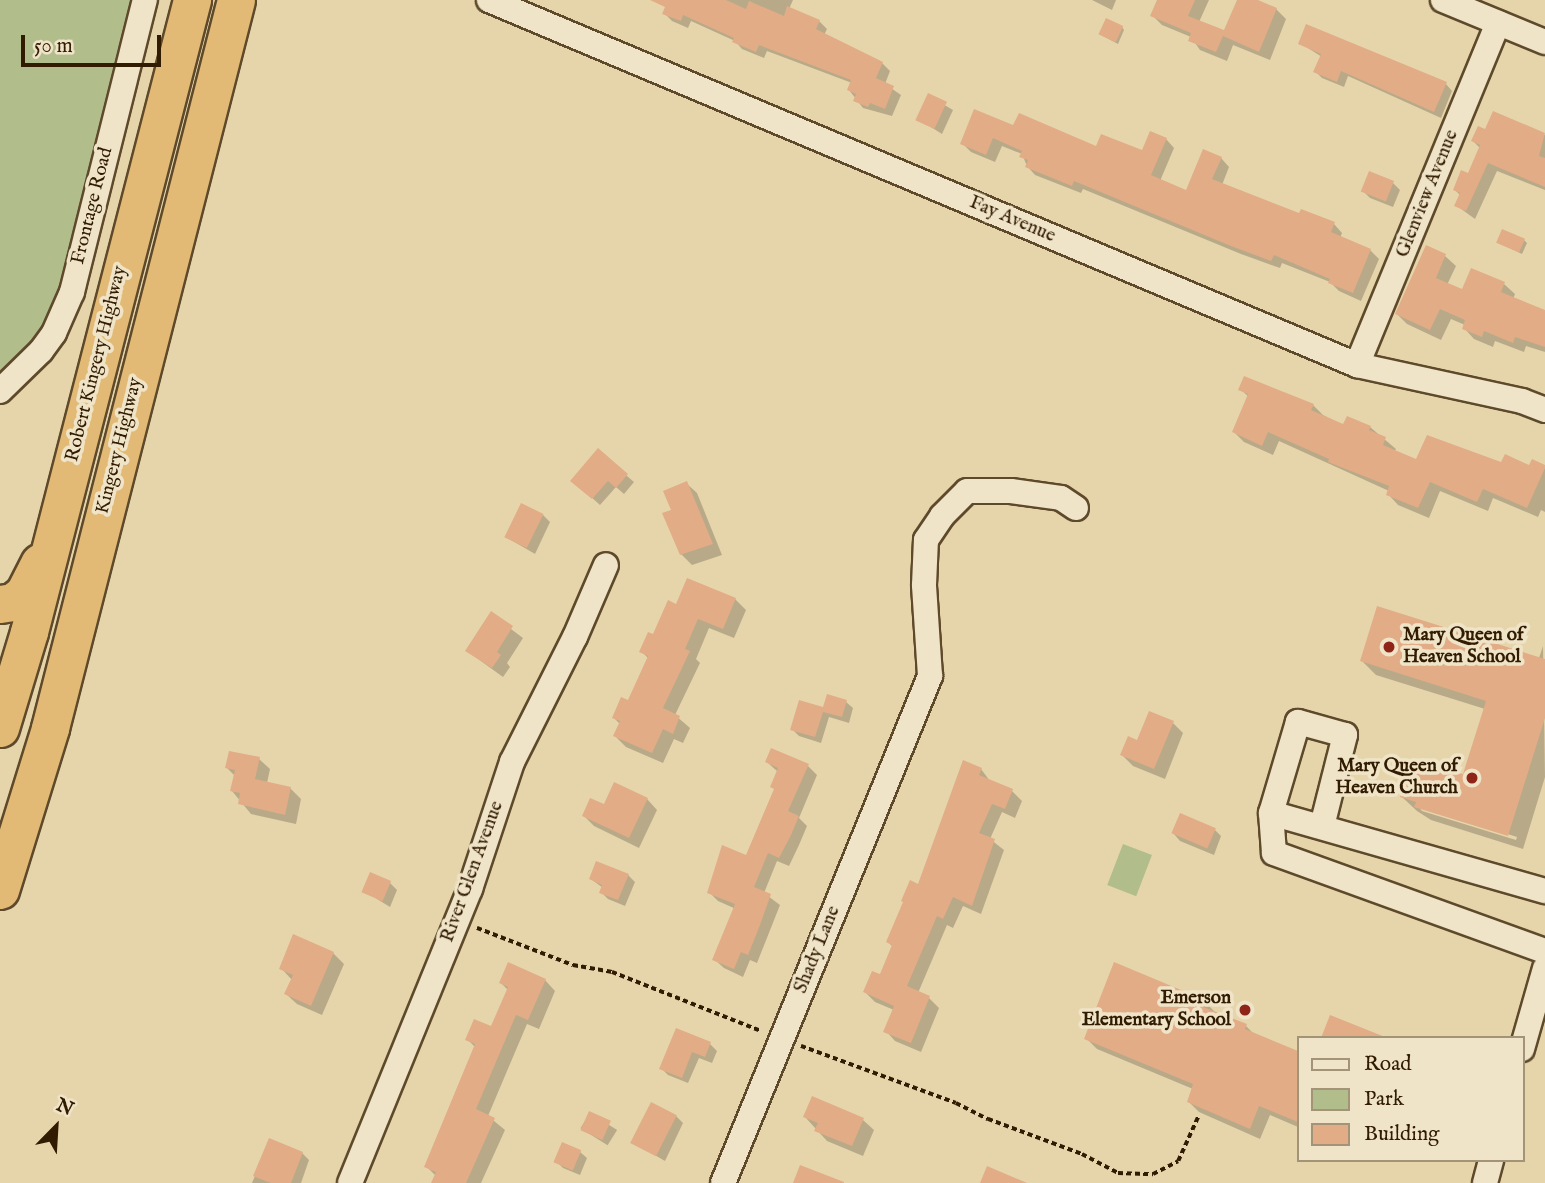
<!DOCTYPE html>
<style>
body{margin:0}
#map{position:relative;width:1545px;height:1183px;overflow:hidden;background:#e6d5aa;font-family:"IM FELL English",serif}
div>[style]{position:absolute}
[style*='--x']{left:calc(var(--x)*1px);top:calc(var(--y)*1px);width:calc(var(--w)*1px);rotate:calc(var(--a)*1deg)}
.green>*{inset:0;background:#b1be8c;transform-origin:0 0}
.shadow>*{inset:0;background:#0003;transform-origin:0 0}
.building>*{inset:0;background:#e1ac86;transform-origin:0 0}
.path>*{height:3.5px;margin-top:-1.75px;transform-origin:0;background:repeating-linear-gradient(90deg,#311b01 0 5px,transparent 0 8.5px)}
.roads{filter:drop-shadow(2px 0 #5e4a2b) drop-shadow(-2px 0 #5e4a2b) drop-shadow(0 2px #5e4a2b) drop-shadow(0 -2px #5e4a2b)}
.minor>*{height:24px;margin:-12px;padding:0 12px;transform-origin:12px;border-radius:12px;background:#efe4c8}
.highway>*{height:37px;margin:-18.5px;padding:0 18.5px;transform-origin:18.5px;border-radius:18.5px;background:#e3ba75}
.dots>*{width:19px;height:19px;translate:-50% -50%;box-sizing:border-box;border:4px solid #efe4c8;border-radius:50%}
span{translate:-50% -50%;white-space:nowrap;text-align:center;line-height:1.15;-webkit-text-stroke:7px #efe4c8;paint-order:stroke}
.street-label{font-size:19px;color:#311b01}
.poi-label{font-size:19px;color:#311b01;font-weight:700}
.left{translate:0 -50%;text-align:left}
.right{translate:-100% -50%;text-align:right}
.legend{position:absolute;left:1297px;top:1036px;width:228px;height:126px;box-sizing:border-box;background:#efe4c8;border:2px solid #a39478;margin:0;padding:9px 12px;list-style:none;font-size:21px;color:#311b01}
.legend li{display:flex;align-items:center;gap:14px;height:35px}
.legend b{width:35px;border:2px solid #a39478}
.north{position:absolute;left:21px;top:1092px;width:70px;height:70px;-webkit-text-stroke:5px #efe4c8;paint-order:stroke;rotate:24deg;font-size:19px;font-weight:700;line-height:28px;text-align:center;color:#311b01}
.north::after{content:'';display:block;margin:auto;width:24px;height:32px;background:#311b01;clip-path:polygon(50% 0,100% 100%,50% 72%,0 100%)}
.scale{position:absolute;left:21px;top:35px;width:140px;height:32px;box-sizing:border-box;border:4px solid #311b01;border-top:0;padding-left:9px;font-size:21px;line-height:24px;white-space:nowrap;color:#311b01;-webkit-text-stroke:5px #efe4c8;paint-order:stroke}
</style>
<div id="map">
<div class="green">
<i style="clip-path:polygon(0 0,131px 0,59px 288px,40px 332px,0 373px)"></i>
<i style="left:1123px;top:844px;width:31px;height:44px;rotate:21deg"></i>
</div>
<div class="shadow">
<i style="clip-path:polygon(670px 0,793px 0,789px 9px,819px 21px,827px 29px,824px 35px,882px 63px,890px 71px,885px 84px,901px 95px,892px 116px,863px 108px,849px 90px,852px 83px,767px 51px,764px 58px,742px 49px,735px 41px,691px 21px,688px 28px,672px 21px,664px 13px)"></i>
<i style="clip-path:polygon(1092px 0,1116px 0,1112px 10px)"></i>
<i style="clip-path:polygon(1159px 0,1209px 0,1199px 22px,1225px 33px,1239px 0,1253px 0,1276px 9px,1286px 19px,1270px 60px,1233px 45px,1227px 61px,1200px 50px,1191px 37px,1162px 25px,1152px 15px)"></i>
<i style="clip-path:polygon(1122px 27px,1124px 30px,1118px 44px,1103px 36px)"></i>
<i style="clip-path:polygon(1300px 43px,1446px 84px,1452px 91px,1441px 118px,1348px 76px,1344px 87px,1322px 78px,1315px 71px,1322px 57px)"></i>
<i style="clip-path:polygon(929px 96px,953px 110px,942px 134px,918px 119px)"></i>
<i style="clip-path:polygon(1493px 114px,1545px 135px,1545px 190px,1497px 171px,1475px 219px,1457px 206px,1461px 196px,1455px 190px,1469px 176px,1480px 148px,1473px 141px,1486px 131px)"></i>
<i style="clip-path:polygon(1014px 127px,1097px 148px,1143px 153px,1166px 139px,1174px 148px,1160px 181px,1187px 192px,1221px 158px,1229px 167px,1222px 185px,1300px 215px,1334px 224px,1342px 233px,1340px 238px,1370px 250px,1379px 259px,1361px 301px,1339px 291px,1330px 282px,1282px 263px,1280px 268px,1241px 254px,1083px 189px,1081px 193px,1035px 175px,1027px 166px,1022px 154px,1002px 146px,995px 162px,971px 152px,962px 143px)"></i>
<i style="clip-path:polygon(1393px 183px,1400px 190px,1393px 207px,1370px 198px,1363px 191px)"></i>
<i style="clip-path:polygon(1524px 240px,1527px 243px,1522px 254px,1499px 243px)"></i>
<i style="clip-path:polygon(1427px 247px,1445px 256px,1456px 266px,1447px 285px,1463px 292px,1504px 284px,1515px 294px,1513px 299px,1545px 312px,1545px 352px,1526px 346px,1524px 352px,1495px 341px,1493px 347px,1474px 339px,1464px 328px,1465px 325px,1451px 319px,1441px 340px,1407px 324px,1397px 314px)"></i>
<i style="clip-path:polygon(1240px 389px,1313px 405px,1323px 415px,1344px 426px,1370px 427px,1396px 449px,1394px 452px,1417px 461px,1545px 466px,1545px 512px,1541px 510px,1538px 517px,1493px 498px,1488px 511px,1440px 491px,1429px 518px,1398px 505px,1388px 494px,1389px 491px,1279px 441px,1273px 455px,1244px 442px,1234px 432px,1249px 397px)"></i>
<i style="clip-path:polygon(598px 451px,634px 482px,624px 494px,616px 487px,600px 505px,580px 487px)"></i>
<i style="clip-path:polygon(686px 483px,697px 493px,722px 555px,692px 565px,681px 554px,673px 510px)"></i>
<i style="clip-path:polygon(543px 515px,550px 522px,535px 554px,506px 537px)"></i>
<i style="clip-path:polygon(735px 599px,746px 610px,734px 638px,709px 628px,696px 659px,700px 663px,675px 715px,690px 728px,683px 743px,674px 739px,663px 763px,626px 747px,615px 736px,620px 724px,614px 718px,629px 702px,649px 659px,641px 651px,677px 606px)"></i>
<i style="clip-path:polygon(491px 614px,523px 638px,507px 663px,510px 667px,503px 677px,467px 651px)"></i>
<i style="clip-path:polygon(evenodd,1543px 646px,1545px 777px,1523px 849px,1431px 820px,1417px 811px,1402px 797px,1425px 773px,1464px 777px,1485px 709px,1376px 675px,1362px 661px,1539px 658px,1543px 646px,1417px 805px,1517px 837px,1516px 840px,1422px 811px,1417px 805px)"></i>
<i style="clip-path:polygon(846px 702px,853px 708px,849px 723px,829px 717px,821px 743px,799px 736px,792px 729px,824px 709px)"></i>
<i style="clip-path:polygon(1173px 723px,1183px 733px,1165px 779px,1133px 766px,1122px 755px)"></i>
<i style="clip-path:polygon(259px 759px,270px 769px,267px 783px,290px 788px,301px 799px,296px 824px,251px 814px,232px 791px,235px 776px,227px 768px)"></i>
<i style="clip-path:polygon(767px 762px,808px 766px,817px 775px,799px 818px,807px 826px,799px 845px,789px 866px,777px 861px,764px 893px,780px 905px,757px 963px,750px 960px,743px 977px,724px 968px,714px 959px,736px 909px,718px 901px,709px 892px,746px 857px,775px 790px,778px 772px)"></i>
<i style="clip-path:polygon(981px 769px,990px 781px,1012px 791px,1022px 801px,1015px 818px,1002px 812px,990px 839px,1004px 850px,981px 914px,963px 906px,953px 928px,947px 925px,918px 993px,929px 998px,939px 1008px,921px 1052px,895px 1041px,886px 1031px,894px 1010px,875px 1002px,865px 992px,881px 976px,893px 947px,888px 942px)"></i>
<i style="clip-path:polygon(647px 799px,657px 810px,639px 848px,594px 826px,584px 816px,604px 806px)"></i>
<i style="clip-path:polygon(1215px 830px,1221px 836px,1214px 855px,1180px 841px,1174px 834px)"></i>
<i style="clip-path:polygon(628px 875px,635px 882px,625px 906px,608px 899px,601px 892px,603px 888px,591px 879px)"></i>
<i style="clip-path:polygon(390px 883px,397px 890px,390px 907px,364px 891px)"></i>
<i style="clip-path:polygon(333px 953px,344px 964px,322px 1015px,297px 1004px,286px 994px,292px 980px,281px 968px)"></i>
<i style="clip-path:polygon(545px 980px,555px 991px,539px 1029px,527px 1024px,488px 1116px,505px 1130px,481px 1183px,433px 1183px,436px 1176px,426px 1166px,475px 1047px,467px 1039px,492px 1029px,508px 990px,501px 983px)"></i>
<i style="clip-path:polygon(1204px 1001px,1215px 1012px,1246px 1026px,1255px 1035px,1298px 1053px,1298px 1127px,1270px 1115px,1260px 1139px,1199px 1112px,1189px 1102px,1193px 1089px,1097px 1049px,1086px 1038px)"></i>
<i style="clip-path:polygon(677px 1030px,710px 1044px,717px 1051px,712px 1063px,699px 1058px,688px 1083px,668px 1075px,661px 1068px)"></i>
<i style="left:590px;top:1113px;width:32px;height:18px;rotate:32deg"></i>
<i style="clip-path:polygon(676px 1116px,683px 1123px,665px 1161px,634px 1143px)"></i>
<i style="clip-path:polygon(805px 1117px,863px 1120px,874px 1130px,863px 1156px,827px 1141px)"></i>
<i style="clip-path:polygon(270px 1140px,302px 1153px,309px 1160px,301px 1183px,252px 1183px)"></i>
<i style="clip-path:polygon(580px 1152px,587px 1158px,580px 1175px,563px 1168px,556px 1161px)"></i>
</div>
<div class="building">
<i style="clip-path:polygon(650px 0,726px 0,746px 9px,749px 1px,784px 16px,787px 6px,820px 20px,816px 29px,883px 62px,876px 78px,894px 86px,885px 109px,870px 103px,868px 107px,853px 101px,856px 94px,847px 90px,851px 80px,759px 45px,756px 52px,732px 42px,734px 38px,683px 15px,681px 21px,662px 14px,665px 7px)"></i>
<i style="clip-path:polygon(1157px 0,1195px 0,1188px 16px,1224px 30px,1237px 0,1258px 0,1277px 8px,1259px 52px,1223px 36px,1216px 52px,1188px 41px,1191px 33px,1150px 16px)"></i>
<i style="left:1106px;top:18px;width:19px;height:18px;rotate:25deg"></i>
<i style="clip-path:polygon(1306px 24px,1447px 82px,1434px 112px,1341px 71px,1337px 82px,1313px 72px,1321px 54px,1298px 44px)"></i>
<i style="left:928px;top:93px;width:21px;height:30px;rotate:25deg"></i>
<i style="clip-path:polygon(974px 109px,1013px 125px,1019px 113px,1096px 146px,1101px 134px,1142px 150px,1150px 131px,1167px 138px,1151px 175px,1186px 190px,1203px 149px,1222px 157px,1212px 179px,1299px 213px,1301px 209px,1335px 222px,1331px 232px,1371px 249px,1353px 293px,1328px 283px,1330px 279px,1274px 255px,1271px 261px,1231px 246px,1074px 181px,1072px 186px,1025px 167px,1028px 160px,1019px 157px,1022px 151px,993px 138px,986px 155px,960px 144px)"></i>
<i style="clip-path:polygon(1493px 111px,1545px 133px,1539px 156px,1545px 158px,1545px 187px,1488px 163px,1466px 211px,1454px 206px,1460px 193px,1453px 190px,1461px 170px,1468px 173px,1480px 145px,1471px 141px,1478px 126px,1485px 129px)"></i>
<i style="left:1369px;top:171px;width:27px;height:22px;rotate:22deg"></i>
<i style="left:1502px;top:229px;width:25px;height:15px;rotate:23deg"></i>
<i style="clip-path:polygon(1426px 245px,1446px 254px,1436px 278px,1462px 289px,1471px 268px,1505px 282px,1501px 292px,1545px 310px,1545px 347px,1515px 337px,1513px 343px,1484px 331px,1482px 337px,1462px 329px,1465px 320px,1440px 309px,1430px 330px,1395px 314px)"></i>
<i style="clip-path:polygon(1244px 376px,1314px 404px,1311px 410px,1343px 424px,1347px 416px,1371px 426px,1369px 430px,1386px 437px,1383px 445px,1416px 459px,1427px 435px,1501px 462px,1505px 454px,1529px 465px,1532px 459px,1545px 465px,1545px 468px,1527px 508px,1483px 489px,1477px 502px,1430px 482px,1418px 508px,1386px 495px,1389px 486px,1328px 462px,1329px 459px,1268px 432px,1262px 446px,1232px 432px,1248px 394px,1238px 390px)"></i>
<i style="clip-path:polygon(598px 448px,628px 474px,616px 488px,608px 481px,592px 499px,570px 481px)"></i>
<i style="clip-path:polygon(687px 481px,713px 544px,680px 555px,662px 513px,671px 510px,663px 491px)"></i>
<i style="left:521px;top:503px;width:25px;height:38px;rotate:26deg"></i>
<i style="clip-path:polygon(687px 578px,736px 598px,723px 629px,698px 619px,685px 649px,690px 651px,663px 708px,680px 716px,673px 734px,663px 729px,652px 753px,613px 736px,620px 721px,612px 718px,621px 697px,628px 700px,648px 656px,639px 652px,648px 632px,653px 634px,668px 600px,676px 604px)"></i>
<i style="clip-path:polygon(1377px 606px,1545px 659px,1545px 718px,1508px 836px,1414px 807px,1416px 802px,1400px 797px,1410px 767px,1424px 771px,1427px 763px,1463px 774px,1486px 701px,1360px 661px)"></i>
<i style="clip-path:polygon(491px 611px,513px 626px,497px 652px,501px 655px,492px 668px,465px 651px)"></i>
<i style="clip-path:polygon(827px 694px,847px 700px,842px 717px,823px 712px,815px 737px,790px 730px,799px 700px,823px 707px)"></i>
<i style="clip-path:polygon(1149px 711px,1174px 721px,1154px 769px,1120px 755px,1128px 736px,1137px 740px)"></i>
<i style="clip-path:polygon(771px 748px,809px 764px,788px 811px,799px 816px,791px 835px,779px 858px,768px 853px,754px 887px,771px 894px,760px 925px,748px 955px,741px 952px,734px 969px,712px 960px,735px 904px,707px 893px,722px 845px,746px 855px,774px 789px,770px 787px,778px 768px,765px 762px)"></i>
<i style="clip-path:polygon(229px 751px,260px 757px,255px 779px,291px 787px,285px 815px,238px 804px,240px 793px,230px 791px,235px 770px,225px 768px)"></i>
<i style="clip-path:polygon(963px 760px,982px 768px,979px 775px,1013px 789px,1005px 809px,992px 804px,979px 833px,995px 839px,972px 906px,953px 897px,943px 919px,937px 916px,907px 986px,930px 996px,911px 1043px,883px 1032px,894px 1006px,863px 992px,872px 971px,880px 974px,892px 945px,886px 942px,903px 902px,901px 901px,910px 880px,918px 884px)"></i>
<i style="clip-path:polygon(614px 782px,648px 798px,629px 838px,582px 816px,590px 798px,604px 804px)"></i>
<i style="left:1180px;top:813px;width:39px;height:22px;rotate:23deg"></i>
<i style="clip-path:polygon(596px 861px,629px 874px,618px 900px,599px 893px,602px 885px,589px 879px)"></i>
<i style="left:370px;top:872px;width:23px;height:22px;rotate:23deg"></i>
<i style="clip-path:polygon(293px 934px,334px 952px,311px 1006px,284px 994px,293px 975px,279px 969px)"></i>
<i style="clip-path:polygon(508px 962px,546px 979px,528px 1020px,516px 1015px,476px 1109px,495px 1118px,466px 1183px,431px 1183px,436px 1172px,424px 1167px,475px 1044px,465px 1040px,474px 1019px,491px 1026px,508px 987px,499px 983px)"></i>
<i style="clip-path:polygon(1114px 962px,1205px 1000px,1203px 1007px,1247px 1024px,1245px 1029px,1298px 1051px,1298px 1122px,1259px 1106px,1250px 1129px,1187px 1102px,1193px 1084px,1084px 1039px)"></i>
<i style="clip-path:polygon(1330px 1015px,1385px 1037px,1385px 1038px,1321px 1038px)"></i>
<i style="clip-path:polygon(676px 1028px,711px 1042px,705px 1057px,692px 1052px,682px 1078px,659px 1069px)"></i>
<i style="clip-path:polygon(812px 1096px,864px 1118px,852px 1146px,814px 1131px,818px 1123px,803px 1117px)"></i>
<i style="left:651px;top:1102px;width:29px;height:46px;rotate:27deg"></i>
<i style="left:589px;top:1111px;width:24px;height:21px;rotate:24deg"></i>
<i style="clip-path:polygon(269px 1138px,303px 1152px,291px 1183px,271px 1183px,253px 1176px)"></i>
<i style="left:562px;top:1142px;width:21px;height:22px;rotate:23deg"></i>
<i style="clip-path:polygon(800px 1165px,844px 1182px,844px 1183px,793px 1183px)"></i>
<i style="clip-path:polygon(987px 1166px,1027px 1183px,980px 1183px)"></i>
</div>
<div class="path">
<i style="--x:477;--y:928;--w:103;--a:21.1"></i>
<i style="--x:573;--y:965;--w:40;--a:10"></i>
<i style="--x:612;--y:972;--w:160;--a:21.6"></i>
<i style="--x:801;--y:1046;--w:165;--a:20.2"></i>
<i style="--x:956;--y:1103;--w:36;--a:27"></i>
<i style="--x:988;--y:1119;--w:100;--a:20.4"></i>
<i style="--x:1082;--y:1154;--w:41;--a:27.8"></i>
<i style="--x:1118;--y:1173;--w:35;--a:2"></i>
<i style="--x:1153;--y:1174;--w:28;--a:-27"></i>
<i style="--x:1178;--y:1161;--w:48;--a:-65.6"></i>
</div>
<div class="roads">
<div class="minor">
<i style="--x:489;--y:0;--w:942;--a:22.81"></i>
<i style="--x:1357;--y:365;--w:169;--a:12.3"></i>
<i style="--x:1522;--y:401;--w:25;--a:21"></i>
<i style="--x:1443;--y:0;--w:110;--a:22.4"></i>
<i style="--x:1357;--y:365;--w:370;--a:-67.6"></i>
<i style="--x:0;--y:391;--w:57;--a:-44.3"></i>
<i style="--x:41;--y:351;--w:22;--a:-54"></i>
<i style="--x:54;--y:333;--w:45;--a:-66.3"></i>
<i style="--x:72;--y:292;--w:301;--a:-76"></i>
<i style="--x:1271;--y:813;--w:285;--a:15.9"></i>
<i style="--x:1322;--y:826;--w:94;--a:-75.8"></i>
<i style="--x:1345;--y:735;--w:49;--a:-164.5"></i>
<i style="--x:1298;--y:722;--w:95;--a:106.5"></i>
<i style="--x:1271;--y:813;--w:40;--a:85.7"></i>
<i style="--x:1274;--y:853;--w:288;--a:19.9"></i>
<i style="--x:1522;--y:1049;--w:84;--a:-74.1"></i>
<i style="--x:350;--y:1183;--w:318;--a:-67.8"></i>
<i style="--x:470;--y:889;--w:134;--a:-71.7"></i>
<i style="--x:512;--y:762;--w:140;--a:-63.3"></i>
<i style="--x:575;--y:637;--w:78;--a:-66.7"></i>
<i style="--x:723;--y:1183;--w:548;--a:-67.79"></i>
<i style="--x:930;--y:676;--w:91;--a:-93.8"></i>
<i style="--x:924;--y:585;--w:45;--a:-87.5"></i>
<i style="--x:926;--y:540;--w:29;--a:-56"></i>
<i style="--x:942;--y:516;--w:35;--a:-45"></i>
<i style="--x:967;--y:491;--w:44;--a:0"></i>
<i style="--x:1011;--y:491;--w:50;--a:8"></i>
<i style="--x:1061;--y:498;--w:18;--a:34"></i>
<i style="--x:1485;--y:1183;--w:24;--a:-75"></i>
</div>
<div class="highway">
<i style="--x:0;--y:604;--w:13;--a:-9"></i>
<i style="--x:13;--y:602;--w:14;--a:-39"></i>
<i style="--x:24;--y:593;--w:34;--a:-63"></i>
<i style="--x:0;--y:728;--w:100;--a:-73.2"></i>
<i style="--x:29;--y:632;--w:653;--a:-75.54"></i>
<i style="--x:0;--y:890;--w:170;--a:-72.8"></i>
<i style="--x:50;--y:728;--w:751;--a:-75.67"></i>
</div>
</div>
<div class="dots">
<i style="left:1389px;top:647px;background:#8f2418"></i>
<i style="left:1472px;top:778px;background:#8f2418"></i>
<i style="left:1245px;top:1010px;background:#8f2418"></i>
</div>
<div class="street-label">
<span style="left:1428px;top:194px;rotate:-68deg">Glenview Avenue</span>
<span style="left:93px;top:206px;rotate:-76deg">Frontage Road</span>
<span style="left:1012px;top:220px;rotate:23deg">Fay Avenue</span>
<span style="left:97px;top:364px;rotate:-76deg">Robert Kingery Highway</span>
<span style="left:120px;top:446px;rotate:-76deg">Kingery Highway</span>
<span style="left:473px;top:872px;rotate:-70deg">River Glen Avenue</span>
<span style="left:818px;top:950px;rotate:-68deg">Shady Lane</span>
</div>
<div class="poi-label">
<span class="left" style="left:1403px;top:647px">Mary Queen of<br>Heaven School</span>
<span class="right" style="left:1458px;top:778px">Mary Queen of<br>Heaven Church</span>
<span class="right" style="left:1231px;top:1010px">Emerson<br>Elementary School</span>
</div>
<ul class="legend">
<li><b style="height:9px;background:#efe4c8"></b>Road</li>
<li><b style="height:19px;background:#b1be8c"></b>Park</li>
<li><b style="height:19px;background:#e1ac86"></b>Building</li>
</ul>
<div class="north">N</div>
<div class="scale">50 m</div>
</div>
